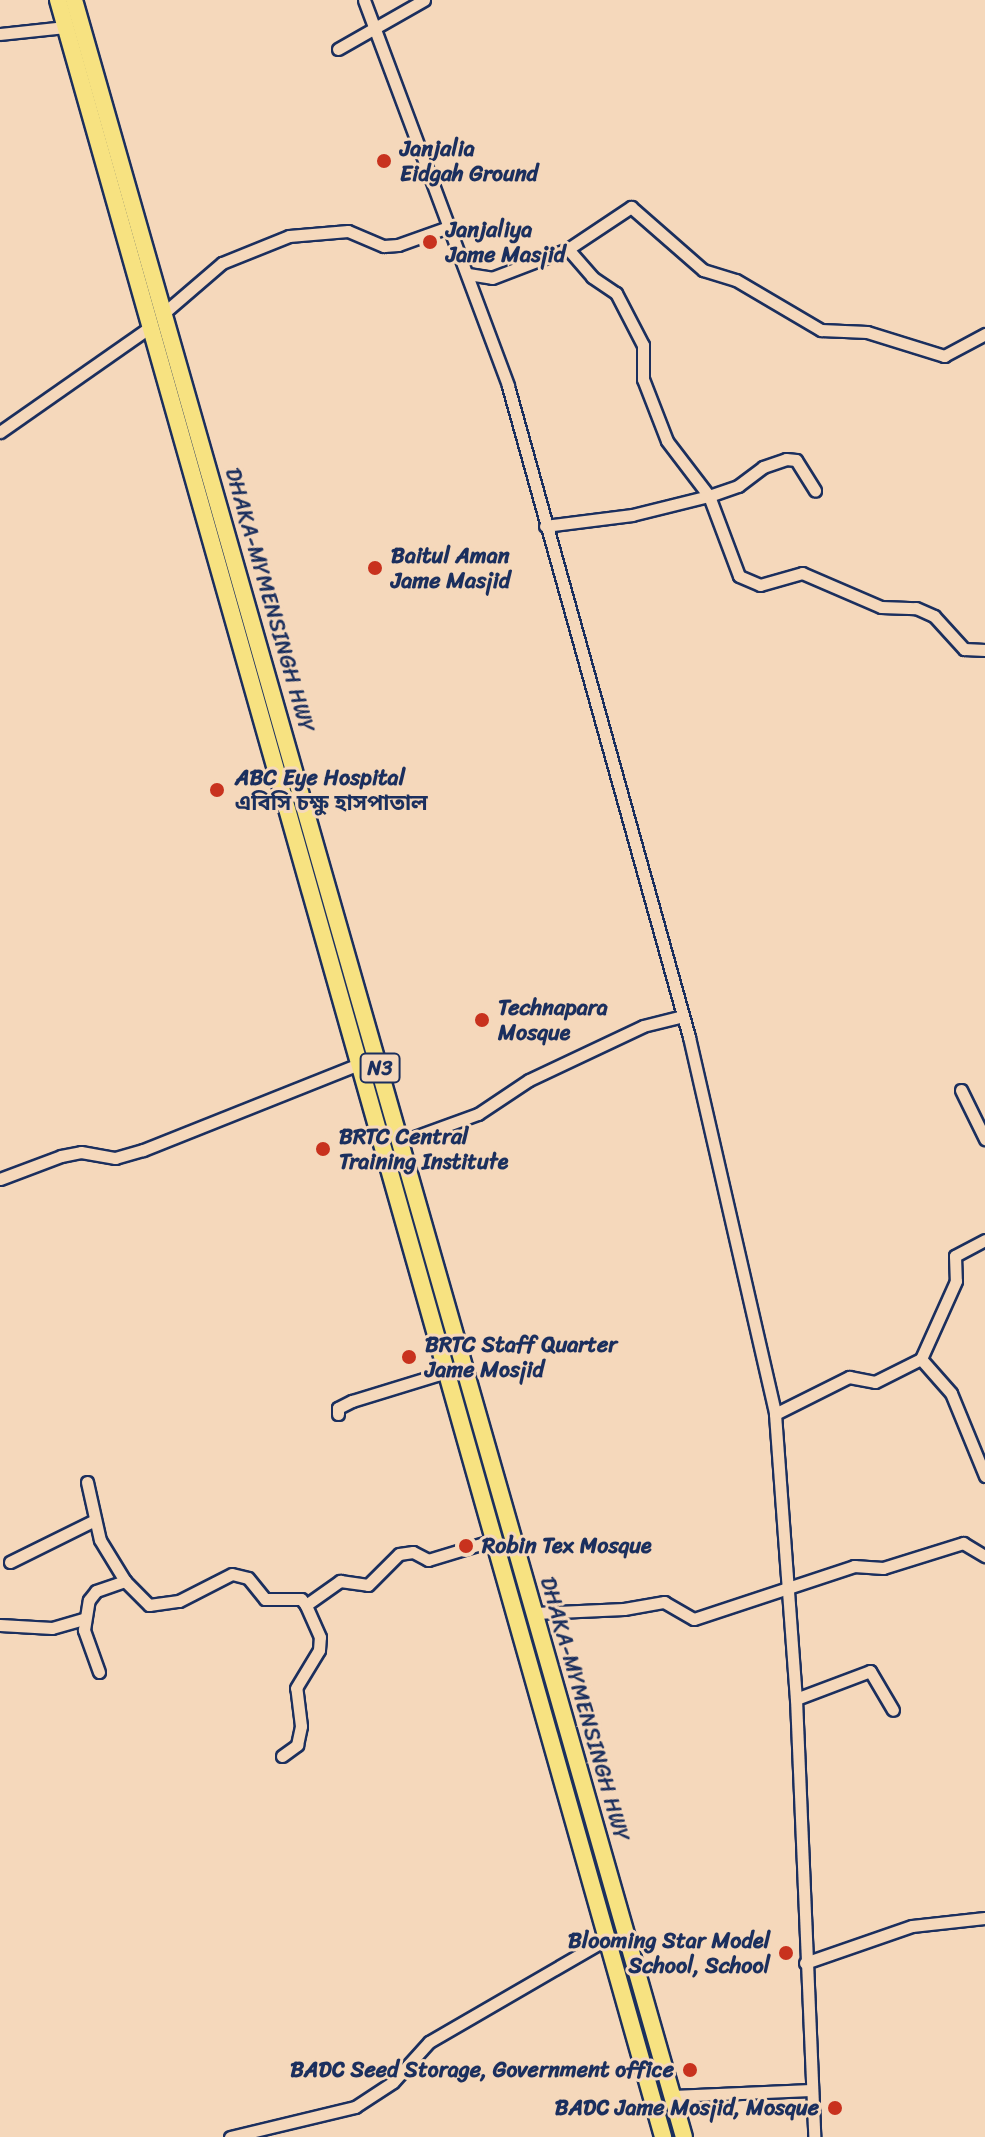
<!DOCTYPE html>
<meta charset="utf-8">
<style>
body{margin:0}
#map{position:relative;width:985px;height:2137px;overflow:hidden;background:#f5d8bb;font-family:Sriracha,"Noto Sans Bengali",sans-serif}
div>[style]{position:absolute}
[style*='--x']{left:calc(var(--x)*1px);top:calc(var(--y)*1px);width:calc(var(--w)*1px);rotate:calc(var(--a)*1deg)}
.roads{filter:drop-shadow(2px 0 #1b2f5e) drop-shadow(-2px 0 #1b2f5e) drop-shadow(0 2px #1b2f5e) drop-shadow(0 -2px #1b2f5e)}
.minor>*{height:11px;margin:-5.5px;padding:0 5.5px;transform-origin:5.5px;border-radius:5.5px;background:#f5d8bb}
.highway>*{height:16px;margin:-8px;padding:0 8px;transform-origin:8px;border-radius:8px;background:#f7e281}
.dots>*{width:22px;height:22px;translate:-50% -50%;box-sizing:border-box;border:4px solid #f5d8bb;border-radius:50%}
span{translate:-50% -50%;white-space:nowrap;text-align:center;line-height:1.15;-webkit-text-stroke:6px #f5d8bb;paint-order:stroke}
.shield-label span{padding:2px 6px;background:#f5d8bb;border:2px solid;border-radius:6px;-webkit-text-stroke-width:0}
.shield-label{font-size:20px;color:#1b2f5e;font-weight:700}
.poi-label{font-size:22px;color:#1b2f5e;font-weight:700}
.left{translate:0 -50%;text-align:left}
.right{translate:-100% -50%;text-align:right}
.street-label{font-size:22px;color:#1b2f5e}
</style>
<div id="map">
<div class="roads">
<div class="minor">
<i style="--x:364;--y:0;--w:412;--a:69.5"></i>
<i style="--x:508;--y:386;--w:676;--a:74.46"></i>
<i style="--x:689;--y:1037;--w:387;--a:77.1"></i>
<i style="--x:775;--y:1414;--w:286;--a:85.8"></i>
<i style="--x:796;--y:1699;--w:438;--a:87.6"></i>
<i style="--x:0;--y:34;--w:65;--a:-6.1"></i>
<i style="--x:338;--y:49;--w:99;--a:-29.7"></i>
<i style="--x:568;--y:249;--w:76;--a:-33.7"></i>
<i style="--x:631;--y:207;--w:96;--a:41.2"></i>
<i style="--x:703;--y:270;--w:34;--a:17"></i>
<i style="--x:736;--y:280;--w:99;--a:30.5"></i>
<i style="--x:821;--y:330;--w:46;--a:2.5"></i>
<i style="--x:867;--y:332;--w:81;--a:17.3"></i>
<i style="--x:944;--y:356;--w:47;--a:-28.2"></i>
<i style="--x:468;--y:274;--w:24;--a:9"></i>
<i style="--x:492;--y:278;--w:81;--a:-20.9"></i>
<i style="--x:568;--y:249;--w:37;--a:49"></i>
<i style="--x:592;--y:277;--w:29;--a:34"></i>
<i style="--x:616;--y:293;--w:59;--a:62.6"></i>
<i style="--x:643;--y:345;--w:34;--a:90"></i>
<i style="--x:643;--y:379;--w:66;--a:68.8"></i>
<i style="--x:667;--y:441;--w:69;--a:52.6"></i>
<i style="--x:709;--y:496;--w:85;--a:69.4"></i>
<i style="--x:739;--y:576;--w:23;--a:23"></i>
<i style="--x:760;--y:585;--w:44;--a:-15.9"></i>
<i style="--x:802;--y:573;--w:86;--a:23.3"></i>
<i style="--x:881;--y:607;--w:35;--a:2"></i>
<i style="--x:916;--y:608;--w:20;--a:24"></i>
<i style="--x:934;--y:616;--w:45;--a:47.7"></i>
<i style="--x:964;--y:649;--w:21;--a:3"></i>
<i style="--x:165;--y:312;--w:75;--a:-40.7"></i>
<i style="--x:222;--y:263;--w:72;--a:-21.9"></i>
<i style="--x:289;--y:236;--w:59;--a:-4.8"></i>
<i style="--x:348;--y:231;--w:39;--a:23"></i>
<i style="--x:384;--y:246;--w:14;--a:-4"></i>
<i style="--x:398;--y:245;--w:56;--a:-19.7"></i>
<i style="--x:0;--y:432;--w:183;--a:-35"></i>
<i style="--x:545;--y:526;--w:88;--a:-7.2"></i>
<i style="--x:632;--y:515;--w:79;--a:-13.9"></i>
<i style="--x:709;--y:496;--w:31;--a:-19"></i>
<i style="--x:738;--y:486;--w:31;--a:-37"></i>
<i style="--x:763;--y:467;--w:24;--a:-19"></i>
<i style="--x:786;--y:459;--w:10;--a:6"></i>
<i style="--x:796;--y:460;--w:36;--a:58"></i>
<i style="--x:961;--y:1090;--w:55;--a:63.9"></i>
<i style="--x:401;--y:1142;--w:82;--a:-20"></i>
<i style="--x:478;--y:1114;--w:61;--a:-33.7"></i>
<i style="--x:529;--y:1080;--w:126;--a:-25.3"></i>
<i style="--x:643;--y:1026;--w:41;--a:-14"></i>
<i style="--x:0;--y:1179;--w:65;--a:-20.7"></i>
<i style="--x:61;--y:1156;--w:20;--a:-11"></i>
<i style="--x:81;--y:1152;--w:35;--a:10"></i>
<i style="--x:115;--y:1158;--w:29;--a:-16"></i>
<i style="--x:143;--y:1150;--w:232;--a:-21.7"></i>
<i style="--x:985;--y:1240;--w:34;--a:152"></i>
<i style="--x:955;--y:1256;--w:25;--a:88"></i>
<i style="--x:956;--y:1281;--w:85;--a:114.2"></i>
<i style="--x:921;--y:1359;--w:45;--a:48.6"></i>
<i style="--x:951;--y:1393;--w:90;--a:67.7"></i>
<i style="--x:338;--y:1414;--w:6;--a:-90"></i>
<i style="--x:338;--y:1408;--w:16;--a:-27"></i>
<i style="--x:352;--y:1401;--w:98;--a:-17.1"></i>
<i style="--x:775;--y:1414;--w:83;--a:-26.6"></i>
<i style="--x:849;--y:1377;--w:26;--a:11"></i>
<i style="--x:875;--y:1382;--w:51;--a:-26.6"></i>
<i style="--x:87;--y:1482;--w:59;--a:77.4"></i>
<i style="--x:100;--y:1540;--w:48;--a:58.6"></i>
<i style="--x:125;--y:1581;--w:34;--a:45"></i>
<i style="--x:149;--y:1605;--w:30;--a:-8"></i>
<i style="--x:179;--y:1601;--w:59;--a:-27"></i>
<i style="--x:232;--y:1574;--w:16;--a:14"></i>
<i style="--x:248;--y:1578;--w:27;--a:51"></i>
<i style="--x:265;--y:1599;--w:36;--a:0"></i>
<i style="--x:301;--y:1599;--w:8;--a:50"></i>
<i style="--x:306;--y:1605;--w:42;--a:-35.2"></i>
<i style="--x:340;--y:1581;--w:28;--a:8"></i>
<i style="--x:368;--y:1585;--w:44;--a:-45"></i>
<i style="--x:399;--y:1554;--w:14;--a:-8"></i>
<i style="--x:413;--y:1552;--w:17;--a:28"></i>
<i style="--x:428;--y:1560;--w:69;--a:-16.9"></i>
<i style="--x:10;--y:1562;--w:95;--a:-26.3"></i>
<i style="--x:535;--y:1613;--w:89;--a:-2.6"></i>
<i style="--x:624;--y:1609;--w:41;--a:-9.9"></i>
<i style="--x:664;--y:1602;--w:34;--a:30"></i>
<i style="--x:694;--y:1619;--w:169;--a:-18.3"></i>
<i style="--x:854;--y:1566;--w:29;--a:4"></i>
<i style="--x:883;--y:1568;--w:84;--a:-17.4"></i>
<i style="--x:963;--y:1543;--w:26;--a:31"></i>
<i style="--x:0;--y:1625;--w:52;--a:3.3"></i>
<i style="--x:52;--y:1628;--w:33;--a:-16"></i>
<i style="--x:99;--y:1672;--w:45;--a:-109.7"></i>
<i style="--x:84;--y:1630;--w:30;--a:-81"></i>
<i style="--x:89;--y:1600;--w:11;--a:-52"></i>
<i style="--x:96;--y:1591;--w:31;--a:-19"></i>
<i style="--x:796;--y:1699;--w:79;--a:-20.7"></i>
<i style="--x:870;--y:1671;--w:45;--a:59.5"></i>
<i style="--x:282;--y:1756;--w:19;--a:-36"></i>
<i style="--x:297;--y:1745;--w:19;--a:-78"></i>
<i style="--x:301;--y:1726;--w:38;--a:-97"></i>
<i style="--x:296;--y:1688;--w:44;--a:-58.8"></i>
<i style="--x:319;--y:1650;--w:13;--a:-86"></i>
<i style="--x:320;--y:1637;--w:35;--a:-114"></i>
<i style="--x:805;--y:1963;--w:113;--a:-19.1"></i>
<i style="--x:912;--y:1926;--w:73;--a:-6.3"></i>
<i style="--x:672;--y:2096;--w:139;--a:-2.5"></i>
<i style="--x:230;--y:2137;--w:129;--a:-13.5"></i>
<i style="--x:355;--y:2107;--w:45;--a:-33.3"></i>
<i style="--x:393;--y:2082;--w:54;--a:-48"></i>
<i style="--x:429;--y:2042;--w:206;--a:-30.1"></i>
</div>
<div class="highway">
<i style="--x:58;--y:0;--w:2221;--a:74.19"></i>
<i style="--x:74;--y:0;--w:2222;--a:74.07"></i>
</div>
</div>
<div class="dots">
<i style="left:384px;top:161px;background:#c8321e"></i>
<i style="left:430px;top:242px;background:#c8321e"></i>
<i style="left:375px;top:568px;background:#c8321e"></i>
<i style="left:217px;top:790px;background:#c8321e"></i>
<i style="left:482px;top:1020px;background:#c8321e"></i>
<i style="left:323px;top:1149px;background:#c8321e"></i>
<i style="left:409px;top:1357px;background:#c8321e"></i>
<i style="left:466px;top:1546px;background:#c8321e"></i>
<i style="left:786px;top:1953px;background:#c8321e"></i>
<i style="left:690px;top:2070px;background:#c8321e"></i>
<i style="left:835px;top:2108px;background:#c8321e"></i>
</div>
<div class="shield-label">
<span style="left:380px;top:1068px">N3</span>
</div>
<div class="poi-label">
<span class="left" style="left:400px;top:161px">Janjalia<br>Eidgah Ground</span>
<span class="left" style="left:446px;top:242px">Janjaliya<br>Jame Masjid</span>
<span class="left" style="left:391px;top:568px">Baitul Aman<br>Jame Masjid</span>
<span class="left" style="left:235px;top:790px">ABC Eye Hospital<br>এবিসি চক্ষু হাসপাতাল</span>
<span class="left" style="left:498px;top:1020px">Technapara<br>Mosque</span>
<span class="left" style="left:339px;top:1149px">BRTC Central<br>Training Institute</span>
<span class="left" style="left:425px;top:1357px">BRTC Staff Quarter<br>Jame Mosjid</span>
<span class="left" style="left:482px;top:1546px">Robin Tex Mosque</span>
<span class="right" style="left:770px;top:1953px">Blooming Star Model<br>School, School</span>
<span class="right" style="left:674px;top:2070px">BADC Seed Storage, Government office</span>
<span class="right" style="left:819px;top:2108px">BADC Jame Mosjid, Mosque</span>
</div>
<div class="street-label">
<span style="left:270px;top:600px;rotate:74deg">DHAKA-MYMENSINGH HWY</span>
<span style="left:585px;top:1709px;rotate:74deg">DHAKA-MYMENSINGH HWY</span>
</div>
</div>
